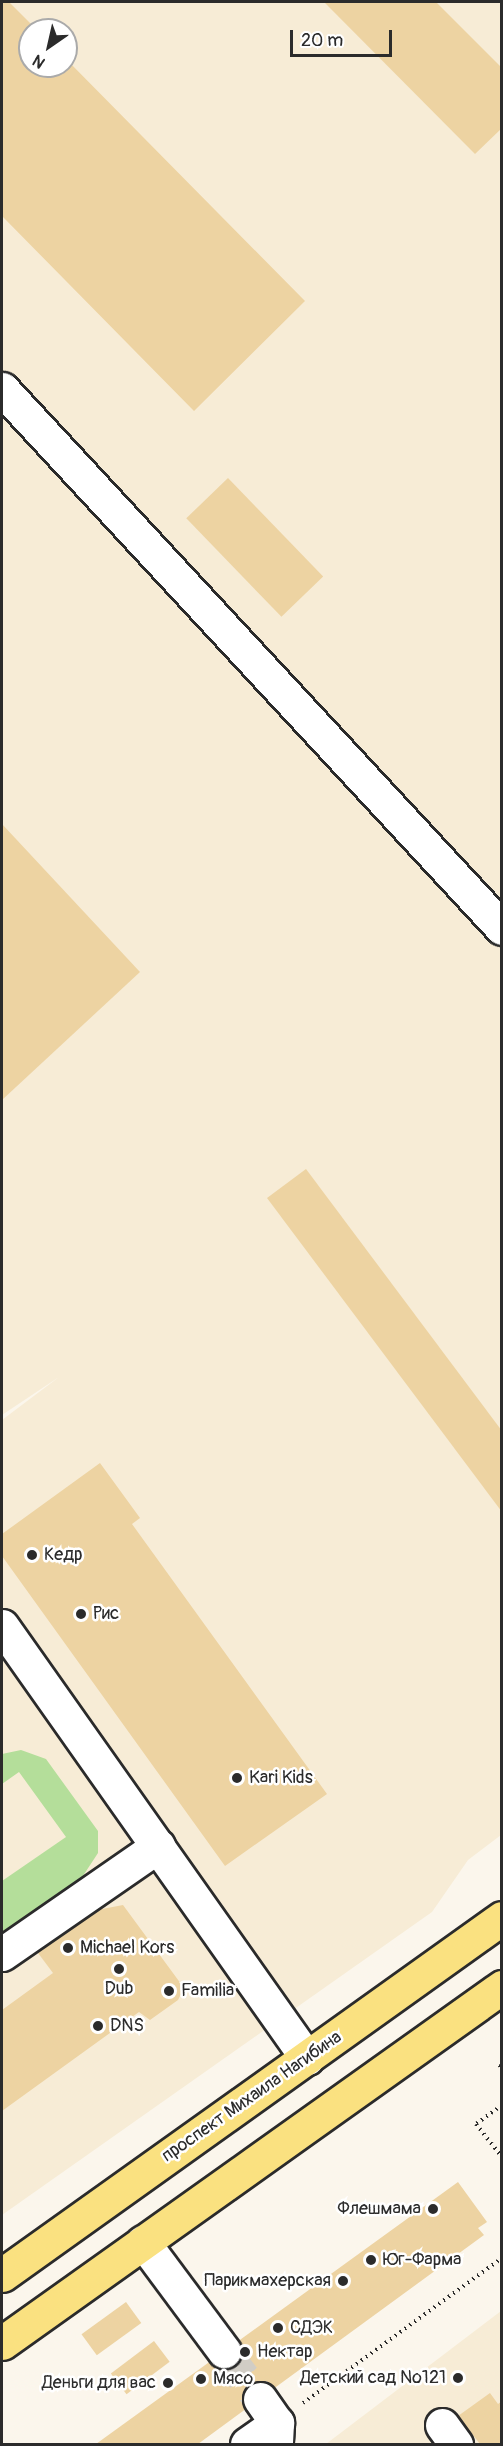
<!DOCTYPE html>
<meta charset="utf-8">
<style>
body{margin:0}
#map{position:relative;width:503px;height:2446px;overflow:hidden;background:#fbf6ec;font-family:Pangolin,sans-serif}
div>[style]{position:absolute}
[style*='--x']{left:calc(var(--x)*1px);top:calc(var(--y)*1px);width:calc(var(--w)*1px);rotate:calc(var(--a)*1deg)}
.built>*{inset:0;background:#f7ecd6}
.green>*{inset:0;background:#b4de9a}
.building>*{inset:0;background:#edd3a2;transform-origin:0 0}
.minor-tunnel>*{height:33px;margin-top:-16.5px;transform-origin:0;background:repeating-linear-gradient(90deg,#d1cdc5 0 33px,transparent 0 49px)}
.path>*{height:4px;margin-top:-2px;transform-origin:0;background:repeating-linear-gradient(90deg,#2b2b2b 0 1.5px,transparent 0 6px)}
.roads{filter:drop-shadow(2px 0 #2b2b2b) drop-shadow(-2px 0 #2b2b2b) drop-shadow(0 2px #2b2b2b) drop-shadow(0 -2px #2b2b2b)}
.minor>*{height:33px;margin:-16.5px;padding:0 16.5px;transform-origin:16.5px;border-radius:16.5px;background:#fff}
.major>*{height:33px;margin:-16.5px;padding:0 16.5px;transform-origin:16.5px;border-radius:16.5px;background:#fae180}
.dots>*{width:16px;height:16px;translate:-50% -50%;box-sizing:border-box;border:3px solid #fff;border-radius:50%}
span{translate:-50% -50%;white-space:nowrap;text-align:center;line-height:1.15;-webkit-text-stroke:5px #fff;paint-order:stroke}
.poi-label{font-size:18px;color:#2b2b2b}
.left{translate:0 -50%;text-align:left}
.right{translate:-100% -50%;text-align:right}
.street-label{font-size:18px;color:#2b2b2b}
.frame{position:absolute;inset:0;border:3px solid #2b2b2b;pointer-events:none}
.north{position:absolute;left:18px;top:18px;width:60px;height:60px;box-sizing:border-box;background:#fff;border:2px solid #aaa;border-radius:50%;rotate:214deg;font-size:16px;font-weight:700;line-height:24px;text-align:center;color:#2b2b2b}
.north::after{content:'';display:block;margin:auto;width:21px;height:27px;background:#2b2b2b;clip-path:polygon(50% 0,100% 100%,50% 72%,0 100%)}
.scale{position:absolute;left:290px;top:30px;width:102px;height:27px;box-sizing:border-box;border:3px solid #2b2b2b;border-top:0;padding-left:8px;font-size:18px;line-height:21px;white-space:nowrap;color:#2b2b2b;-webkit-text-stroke:4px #fff;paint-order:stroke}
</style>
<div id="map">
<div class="built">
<i style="clip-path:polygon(evenodd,2px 2px,501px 2px,501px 1835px,468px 1860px,432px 1912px,2px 2215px,2px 1420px,59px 1377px,2px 1415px,2px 2px,30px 30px,66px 30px,66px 66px,30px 66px,30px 30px)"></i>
<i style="clip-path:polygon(501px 2311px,501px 2444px,326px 2444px)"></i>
</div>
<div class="green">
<i style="clip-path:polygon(21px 1750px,46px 1759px,98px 1831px,98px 1853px,75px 1888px,2px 1940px,2px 1881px,66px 1837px,19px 1772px,2px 1784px,2px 1754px)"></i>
</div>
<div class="building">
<i style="clip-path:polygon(2px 2px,9px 2px,37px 30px,30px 30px,30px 66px,66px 66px,66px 59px,305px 301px,194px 411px,2px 216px)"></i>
<i style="clip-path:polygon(324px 2px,436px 2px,502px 68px,502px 128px,475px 154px)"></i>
<i style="left:228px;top:478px;width:137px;height:58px;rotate:46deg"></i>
<i style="clip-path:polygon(2px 824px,140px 972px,2px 1100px)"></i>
<i style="clip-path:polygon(306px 1169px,502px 1431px,502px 1512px,267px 1198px)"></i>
<i style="clip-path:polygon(100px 1463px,140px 1518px,132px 1524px,327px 1794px,225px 1866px,2px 1556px,2px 1534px)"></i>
<i style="clip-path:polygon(123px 1905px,184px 1988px,178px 2000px,150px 2020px,139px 2012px,2px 2111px,2px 2010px,53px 1973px,35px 1949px,95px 1907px,97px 1910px)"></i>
<i style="clip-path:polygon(458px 2182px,487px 2222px,478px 2228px,484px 2235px,198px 2444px,96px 2444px)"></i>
<i style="left:126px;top:2302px;width:26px;height:55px;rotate:54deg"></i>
<i style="left:154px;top:2341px;width:26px;height:54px;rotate:53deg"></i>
<i style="clip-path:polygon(490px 2393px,498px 2404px,502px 2401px,502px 2444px,480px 2444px,458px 2416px)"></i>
</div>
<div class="minor-tunnel">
<i style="--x:224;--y:2351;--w:60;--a:53.1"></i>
</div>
<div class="path">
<i style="--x:499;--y:2065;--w:4;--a:34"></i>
<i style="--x:502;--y:2105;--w:32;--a:144"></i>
<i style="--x:476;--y:2124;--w:42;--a:51.8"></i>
<i style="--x:303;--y:2403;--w:246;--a:-36.1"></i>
</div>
<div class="roads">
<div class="minor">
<i style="--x:2;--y:389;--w:735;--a:47.15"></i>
<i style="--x:2;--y:1626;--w:529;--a:54.78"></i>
<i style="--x:2;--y:1954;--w:190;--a:-34.7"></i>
<i style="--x:143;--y:2242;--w:136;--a:53.4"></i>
<i style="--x:260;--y:2399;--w:29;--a:55"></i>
<i style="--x:277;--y:2423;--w:21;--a:93"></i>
<i style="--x:442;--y:2425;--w:24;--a:54"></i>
<i style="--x:247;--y:2444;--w:37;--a:-35"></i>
</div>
<div class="major">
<i style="--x:2;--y:2275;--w:614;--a:-35.53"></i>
<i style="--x:2;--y:2343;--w:614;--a:-35.45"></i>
</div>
</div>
<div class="dots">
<i style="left:32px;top:1555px;background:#2b2b2b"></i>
<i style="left:81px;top:1614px;background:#2b2b2b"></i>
<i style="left:237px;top:1778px;background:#2b2b2b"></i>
<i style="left:68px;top:1948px;background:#2b2b2b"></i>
<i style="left:119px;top:1969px;background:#2b2b2b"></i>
<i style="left:169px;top:1991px;background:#2b2b2b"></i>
<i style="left:98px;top:2026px;background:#2b2b2b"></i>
<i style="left:433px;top:2209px;background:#2b2b2b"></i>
<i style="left:371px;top:2260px;background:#2b2b2b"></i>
<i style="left:343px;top:2281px;background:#2b2b2b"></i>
<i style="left:278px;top:2328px;background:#2b2b2b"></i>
<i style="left:245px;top:2352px;background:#2b2b2b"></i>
<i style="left:458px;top:2378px;background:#2b2b2b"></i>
<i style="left:201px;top:2379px;background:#2b2b2b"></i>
<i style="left:168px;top:2383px;background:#2b2b2b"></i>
</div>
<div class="poi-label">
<span class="left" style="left:44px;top:1555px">Кедр</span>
<span class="left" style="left:93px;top:1614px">Рис</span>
<span class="left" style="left:249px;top:1778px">Kari Kids</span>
<span class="left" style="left:80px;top:1948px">Michael Kors</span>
<span style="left:119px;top:1989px">Dub</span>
<span class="left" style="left:181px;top:1991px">Familia</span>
<span class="left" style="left:110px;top:2026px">DNS</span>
<span class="right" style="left:421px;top:2209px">Флешмама</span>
<span class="left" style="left:383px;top:2260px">Юг-Фарма</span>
<span class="right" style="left:331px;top:2281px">Парикмахерская</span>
<span class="left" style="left:290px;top:2328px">СДЭК</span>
<span class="left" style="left:257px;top:2352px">Нектар</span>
<span class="right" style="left:446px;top:2378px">Детский сад №121</span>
<span class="left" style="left:213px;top:2379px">Мясо</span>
<span class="right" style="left:156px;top:2383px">Деньги для вас</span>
</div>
<div class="street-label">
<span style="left:252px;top:2097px;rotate:-35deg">проспект Михаила Нагибина</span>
</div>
<div class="frame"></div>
<div class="north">N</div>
<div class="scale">20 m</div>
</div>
